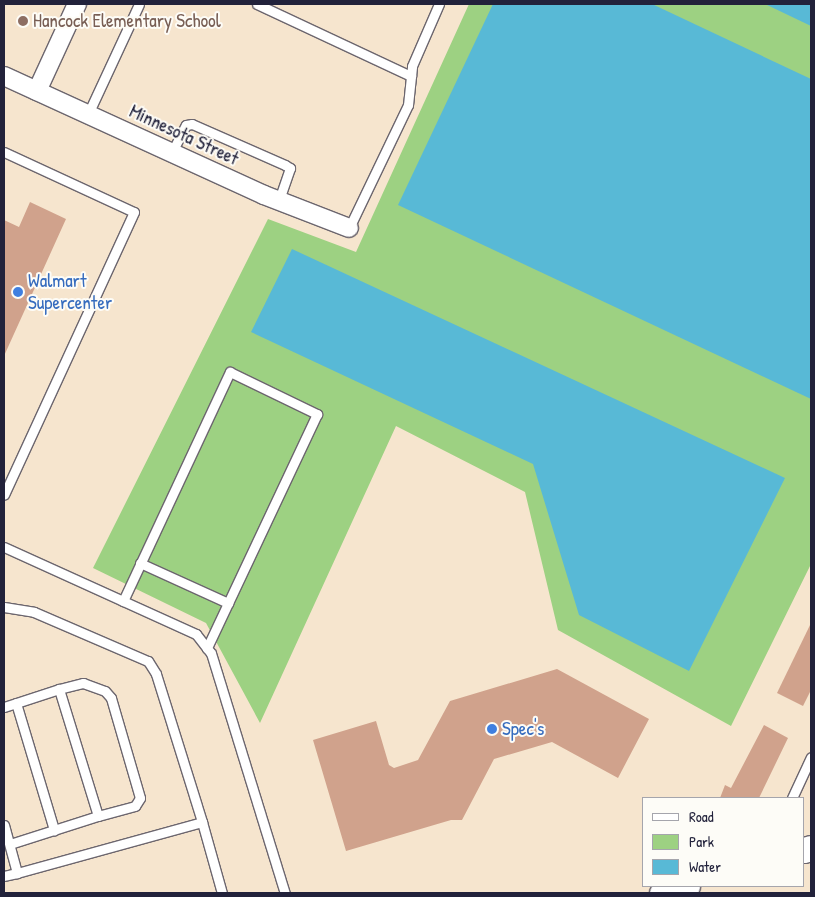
<!DOCTYPE html>
<style>
body{margin:0}
#map{position:relative;width:815px;height:897px;overflow:hidden;background:#f6e5ce;font-family:"Patrick Hand",sans-serif}
div>[style]{position:absolute}
[style*='--x']{left:calc(var(--x)*1px);top:calc(var(--y)*1px);width:calc(var(--w)*1px);rotate:calc(var(--a)*1deg)}
.green>*{inset:0;background:#9dd182}
.water>*{inset:0;background:#58b9d6}
.building>*{inset:0;background:#d0a28c}
.roads{filter:drop-shadow(1px 0 #6c666e) drop-shadow(-1px 0 #6c666e) drop-shadow(0 1px #6c666e) drop-shadow(0 -1px #6c666e)}
.lane>*{height:9px;margin:-4.5px;padding:0 4.5px;transform-origin:4.5px;border-radius:4.5px;background:#fff}
.street>*{height:18px;margin:-9px;padding:0 9px;transform-origin:9px;border-radius:9px;background:#fff}
.secondary>*{height:25px;margin:-12.5px;padding:0 12.5px;transform-origin:12.5px;border-radius:12.5px;background:#fff}
.dots>*{width:14px;height:14px;translate:-50% -50%;box-sizing:border-box;border:2px solid #fdfcf7;border-radius:50%}
span{translate:-50% -50%;white-space:nowrap;text-align:center;line-height:1.15;-webkit-text-stroke:4px #fdfcf7;paint-order:stroke}
.education-label{font-size:19px;color:#785e54}
.left{translate:0 -50%;text-align:left}
.street-label{font-size:19px;color:#22223b}
.shop-label{font-size:19px;color:#366cbe}
.frame{position:absolute;inset:0;border:5px solid #22223b;pointer-events:none}
.legend{position:absolute;left:642px;top:797px;width:162px;height:90px;box-sizing:border-box;background:#fdfcf7;border:1px solid #a5a5ac;margin:0;padding:6px 9px;list-style:none;font-size:15px;color:#22223b}
.legend li{display:flex;align-items:center;gap:10px;height:25px}
.legend b{width:25px;border:1px solid #a5a5ac}
</style>
<div id="map">
<div class="green">
<i style="clip-path:polygon(469px 4px,811px 4px,811px 564px,731px 726px,558px 630px,525px 492px,396px 426px,260px 723px,206px 623px,93px 568px,268px 219px,356px 252px)"></i>
</div>
<div class="water">
<i style="clip-path:polygon(493px 4px,652px 4px,811px 79px,811px 399px,398px 205px)"></i>
<i style="clip-path:polygon(765px 4px,811px 4px,811px 26px)"></i>
<i style="clip-path:polygon(292px 249px,785px 478px,689px 671px,579px 615px,533px 464px,251px 332px)"></i>
</div>
<div class="building">
<i style="clip-path:polygon(30px 202px,66px 219px,4px 356px,4px 220px,19px 227px)"></i>
<i style="clip-path:polygon(811px 623px,811px 690px,803px 706px,777px 693px)"></i>
<i style="clip-path:polygon(557px 669px,649px 719px,618px 778px,552px 742px,494px 759px,462px 820px,451px 820px,346px 851px,313px 740px,376px 721px,389px 765px,394px 768px,418px 760px,450px 701px)"></i>
<i style="clip-path:polygon(764px 725px,788px 738px,759px 798px,720px 798px,725px 785px,731px 788px)"></i>
</div>
<div class="roads">
<div class="lane">
<i style="--x:257;--y:4;--w:170;--a:25.1"></i>
<i style="--x:88;--y:114;--w:121;--a:-65.1"></i>
<i style="--x:4;--y:152;--w:143;--a:24.8"></i>
<i style="--x:134;--y:212;--w:311;--a:114.7"></i>
<i style="--x:172;--y:152;--w:30;--a:-63"></i>
<i style="--x:186;--y:125;--w:6;--a:-9"></i>
<i style="--x:192;--y:124;--w:102;--a:23.8"></i>
<i style="--x:285;--y:165;--w:6;--a:31"></i>
<i style="--x:290;--y:168;--w:34;--a:109"></i>
<i style="--x:349;--y:228;--w:136;--a:-64.4"></i>
<i style="--x:408;--y:105;--w:39;--a:-84"></i>
<i style="--x:412;--y:66;--w:68;--a:-66.5"></i>
<i style="--x:4;--y:547;--w:211;--a:24.4"></i>
<i style="--x:196;--y:634;--w:24;--a:52"></i>
<i style="--x:211;--y:653;--w:251;--a:72.9"></i>
<i style="--x:140;--y:563;--w:97;--a:24.4"></i>
<i style="--x:123;--y:601;--w:253;--a:-65"></i>
<i style="--x:230;--y:372;--w:97;--a:25.8"></i>
<i style="--x:317;--y:414;--w:259;--a:115.2"></i>
<i style="--x:4;--y:607;--w:30;--a:9"></i>
<i style="--x:34;--y:612;--w:124;--a:23.3"></i>
<i style="--x:148;--y:661;--w:15;--a:58"></i>
<i style="--x:156;--y:674;--w:155;--a:72.7"></i>
<i style="--x:16;--y:703;--w:133;--a:73.3"></i>
<i style="--x:4;--y:707;--w:58;--a:-18.1"></i>
<i style="--x:59;--y:689;--w:25;--a:-14"></i>
<i style="--x:83;--y:683;--w:23;--a:20"></i>
<i style="--x:105;--y:691;--w:9;--a:49"></i>
<i style="--x:111;--y:698;--w:104;--a:73.8"></i>
<i style="--x:140;--y:798;--w:9;--a:122"></i>
<i style="--x:135;--y:806;--w:38;--a:165"></i>
<i style="--x:98;--y:816;--w:133;--a:-107.1"></i>
<i style="--x:792;--y:798;--w:45;--a:-65.1"></i>
<i style="--x:4;--y:825;--w:50;--a:74.8"></i>
<i style="--x:17;--y:873;--w:13;--a:167"></i>
<i style="--x:10;--y:844;--w:92;--a:-17.7"></i>
<i style="--x:17;--y:873;--w:192;--a:-15.4"></i>
<i style="--x:202;--y:822;--w:74;--a:74.3"></i>
</div>
<div class="street">
<i style="--x:4;--y:76;--w:286;--a:24.6"></i>
<i style="--x:264;--y:195;--w:91;--a:21.2"></i>
<i style="--x:37;--y:91;--w:96;--a:-65.3"></i>
</div>
<div class="secondary">
<i style="--x:804;--y:850;--w:7;--a:-16"></i>
<i style="--x:662;--y:893;--w:26;--a:-16"></i>
</div>
</div>
<div class="dots">
<i style="left:23px;top:21px;background:#8d6e63"></i>
<i style="left:18px;top:292px;background:#3f7fe0"></i>
<i style="left:492px;top:729px;background:#3f7fe0"></i>
</div>
<div class="education-label">
<span class="left" style="left:33px;top:21px">Hancock Elementary School</span>
</div>
<div class="street-label">
<span style="left:184px;top:135px;rotate:25deg">Minnesota Street</span>
</div>
<div class="shop-label">
<span class="left" style="left:28px;top:292px">Walmart<br>Supercenter</span>
<span class="left" style="left:502px;top:729px">Spec's</span>
</div>
<div class="frame"></div>
<ul class="legend">
<li><b style="height:6px;background:#fff"></b>Road</li>
<li><b style="height:14px;background:#9dd182"></b>Park</li>
<li><b style="height:14px;background:#58b9d6"></b>Water</li>
</ul>
</div>
